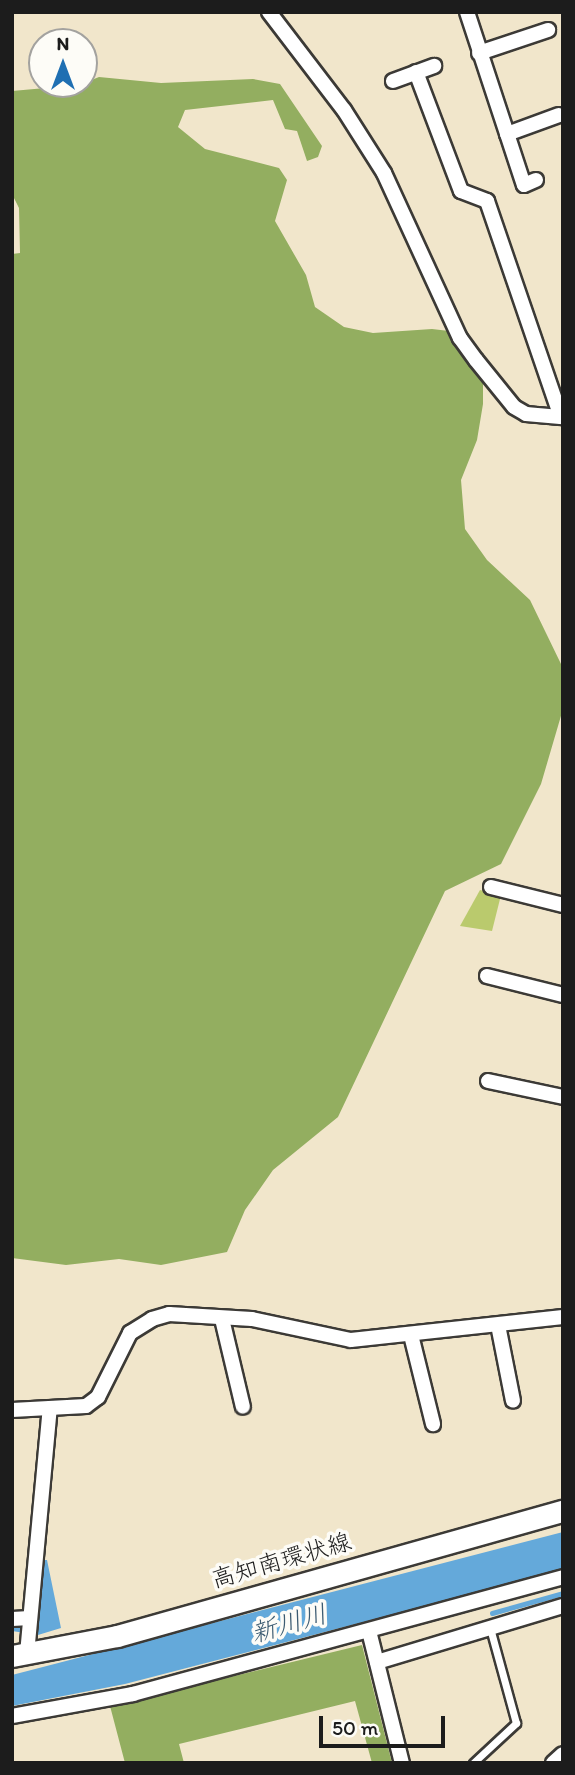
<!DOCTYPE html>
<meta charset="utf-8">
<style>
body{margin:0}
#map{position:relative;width:575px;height:1775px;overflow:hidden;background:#f1e6cb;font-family:Itim,"Klee One",sans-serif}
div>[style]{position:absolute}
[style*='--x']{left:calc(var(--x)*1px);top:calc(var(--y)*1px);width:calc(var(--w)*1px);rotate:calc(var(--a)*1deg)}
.green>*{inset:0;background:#baca6d}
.forest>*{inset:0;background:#93ae60}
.water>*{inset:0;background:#64a9da}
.stream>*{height:5px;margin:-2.5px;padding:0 2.5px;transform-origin:2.5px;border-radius:2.5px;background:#64a9da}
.roads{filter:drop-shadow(2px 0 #3c3a36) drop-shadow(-2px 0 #3c3a36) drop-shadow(0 2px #3c3a36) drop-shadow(0 -2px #3c3a36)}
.lane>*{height:7px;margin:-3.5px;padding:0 3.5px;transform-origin:3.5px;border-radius:3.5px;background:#fff}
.street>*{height:14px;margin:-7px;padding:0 7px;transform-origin:7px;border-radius:7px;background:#fff}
.primary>*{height:21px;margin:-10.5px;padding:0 10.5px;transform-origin:10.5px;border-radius:10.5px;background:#fff}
span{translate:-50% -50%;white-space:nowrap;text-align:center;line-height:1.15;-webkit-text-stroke:7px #fdfcf7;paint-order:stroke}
.street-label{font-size:24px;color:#1c1c1c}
.water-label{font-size:26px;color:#3c5b71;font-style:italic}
.frame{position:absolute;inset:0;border:14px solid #1c1c1c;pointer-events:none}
.north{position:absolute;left:28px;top:28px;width:70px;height:70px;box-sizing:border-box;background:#fdfcf7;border:2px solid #a3a29f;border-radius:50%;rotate:0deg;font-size:19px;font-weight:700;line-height:28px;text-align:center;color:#1c1c1c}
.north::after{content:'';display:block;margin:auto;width:24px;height:32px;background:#1f6fb2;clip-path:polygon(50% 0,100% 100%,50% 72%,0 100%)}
.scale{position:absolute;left:319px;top:1716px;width:126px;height:32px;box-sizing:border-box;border:4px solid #1c1c1c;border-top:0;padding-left:9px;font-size:21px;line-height:24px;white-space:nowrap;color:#1c1c1c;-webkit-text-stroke:5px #fdfcf7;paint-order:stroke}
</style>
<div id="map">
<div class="green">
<i style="clip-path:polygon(480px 890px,501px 895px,492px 931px,460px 926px)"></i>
</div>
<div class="forest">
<i style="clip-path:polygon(99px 77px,161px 83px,253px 79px,280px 84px,322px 146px,318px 157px,307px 161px,297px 131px,285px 129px,273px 100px,185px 110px,178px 127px,205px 149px,279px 168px,287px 180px,275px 221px,306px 275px,315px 307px,344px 327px,373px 333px,432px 329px,466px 333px,483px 362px,483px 404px,477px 440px,461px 480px,465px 529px,487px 560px,530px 600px,561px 664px,563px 709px,541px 784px,501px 864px,445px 891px,338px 1117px,273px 1170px,245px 1210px,227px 1252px,161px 1265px,119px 1259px,66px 1265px,12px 1258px,12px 254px,20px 253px,19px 208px,12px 194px,12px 91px,79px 85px)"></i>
<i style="clip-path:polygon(362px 1645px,392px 1763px,372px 1763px,355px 1701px,179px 1744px,184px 1763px,125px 1763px,110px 1706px)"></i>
</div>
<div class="water">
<i style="clip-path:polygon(563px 1532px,563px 1570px,125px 1684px,12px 1706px,12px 1675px)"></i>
<i style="clip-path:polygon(43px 1560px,47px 1560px,61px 1628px,38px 1635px,12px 1631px,12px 1623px,37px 1621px)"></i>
</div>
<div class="stream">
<i style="--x:492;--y:1613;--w:74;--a:-15.7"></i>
</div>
<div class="roads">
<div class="lane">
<i style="--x:473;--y:1763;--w:59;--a:-42.9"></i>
<i style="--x:516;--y:1723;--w:98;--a:-105.3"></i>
</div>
<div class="street">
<i style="--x:269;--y:12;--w:123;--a:52.6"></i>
<i style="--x:344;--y:110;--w:75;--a:57.6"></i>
<i style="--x:384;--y:173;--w:182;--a:65.3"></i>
<i style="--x:460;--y:338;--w:27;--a:54"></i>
<i style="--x:476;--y:360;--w:60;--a:51"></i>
<i style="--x:514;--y:407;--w:14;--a:30"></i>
<i style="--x:526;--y:414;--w:37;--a:5"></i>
<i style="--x:467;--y:12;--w:182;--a:71.8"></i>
<i style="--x:524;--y:185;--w:13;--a:-23"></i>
<i style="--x:479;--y:53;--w:73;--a:-18.4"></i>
<i style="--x:416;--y:72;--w:127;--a:69.3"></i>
<i style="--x:461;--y:191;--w:28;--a:21"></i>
<i style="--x:487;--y:201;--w:228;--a:71.1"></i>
<i style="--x:393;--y:81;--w:44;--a:-20.1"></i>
<i style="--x:507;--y:134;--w:55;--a:-20.1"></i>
<i style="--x:491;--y:887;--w:74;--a:14"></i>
<i style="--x:487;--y:976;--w:78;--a:14"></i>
<i style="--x:488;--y:1081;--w:77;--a:12"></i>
<i style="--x:222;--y:1319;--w:90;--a:76.6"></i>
<i style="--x:498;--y:1325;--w:77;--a:78.8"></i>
<i style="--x:411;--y:1335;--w:92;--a:76.1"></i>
<i style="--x:12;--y:1410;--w:74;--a:-3.1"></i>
<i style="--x:86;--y:1406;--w:15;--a:-37"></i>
<i style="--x:98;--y:1397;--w:72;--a:-63.4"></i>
<i style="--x:130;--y:1333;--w:26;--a:-32"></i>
<i style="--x:152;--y:1319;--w:18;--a:-16"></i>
<i style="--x:169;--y:1314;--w:83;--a:3.4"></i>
<i style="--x:252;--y:1319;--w:101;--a:12"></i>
<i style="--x:351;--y:1340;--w:213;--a:-6.2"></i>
<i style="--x:12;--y:1619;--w:18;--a:-3"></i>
<i style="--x:369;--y:1631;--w:136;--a:76"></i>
<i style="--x:27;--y:1654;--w:247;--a:-84.7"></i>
<i style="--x:377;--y:1662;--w:194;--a:-16.8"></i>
<i style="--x:12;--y:1716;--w:123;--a:-10.3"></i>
<i style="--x:133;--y:1694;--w:446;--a:-15.2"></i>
<i style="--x:553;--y:1763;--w:13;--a:-42"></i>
</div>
<div class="primary">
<i style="--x:12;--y:1656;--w:107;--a:-10.8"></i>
<i style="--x:117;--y:1636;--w:463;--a:-15.7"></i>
</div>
</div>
<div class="street-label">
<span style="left:281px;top:1560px;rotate:-16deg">高知南環状線</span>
</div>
<div class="water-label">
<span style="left:289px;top:1624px;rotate:-16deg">新川川</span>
</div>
<div class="frame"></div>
<div class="north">N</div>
<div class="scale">50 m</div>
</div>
